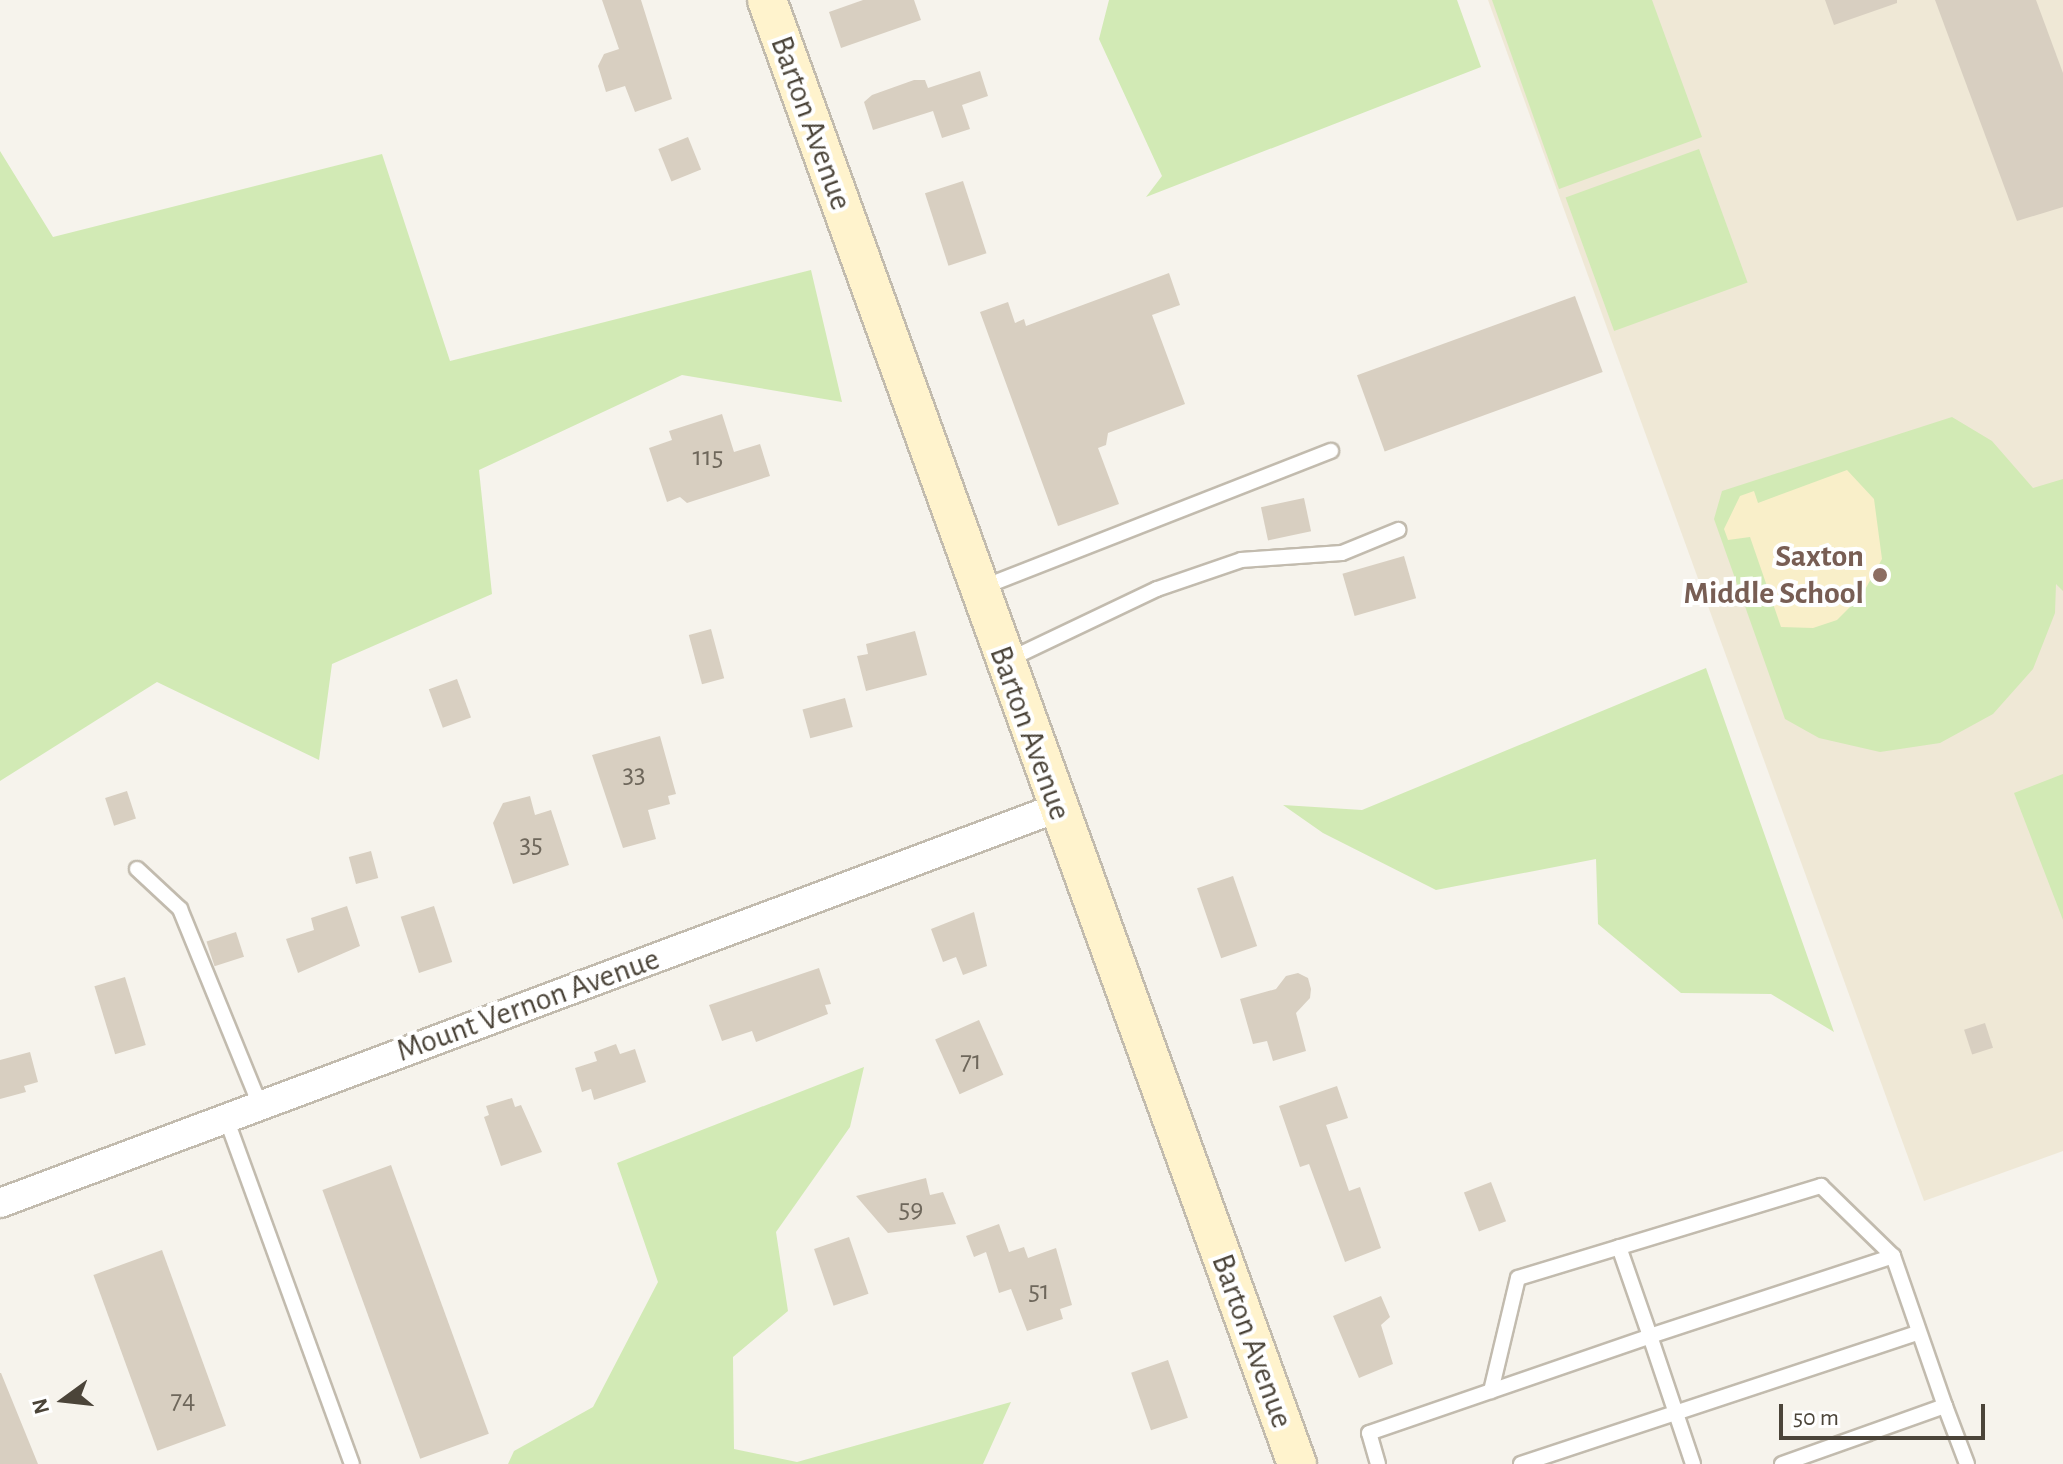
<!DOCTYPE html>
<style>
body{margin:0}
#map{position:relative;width:2063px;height:1464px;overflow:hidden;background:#f6f3ec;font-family:"Alegreya Sans",sans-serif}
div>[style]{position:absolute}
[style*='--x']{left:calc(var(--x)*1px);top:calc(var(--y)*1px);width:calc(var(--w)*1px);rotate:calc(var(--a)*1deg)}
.education>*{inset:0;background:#efe8d6}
.green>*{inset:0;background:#d2eab5;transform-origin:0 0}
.sand>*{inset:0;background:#f9efc9}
.building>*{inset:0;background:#d8cfc1;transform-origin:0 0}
.roads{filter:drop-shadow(2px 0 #c2bbae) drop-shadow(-2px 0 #c2bbae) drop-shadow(0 2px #c2bbae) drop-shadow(0 -2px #c2bbae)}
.lane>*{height:14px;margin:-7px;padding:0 7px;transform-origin:7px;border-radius:7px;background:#fff}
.street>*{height:28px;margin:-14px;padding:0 14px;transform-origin:14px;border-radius:14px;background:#fff}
.secondary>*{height:38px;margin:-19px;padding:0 19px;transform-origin:19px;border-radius:19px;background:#fff3cd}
.dots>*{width:22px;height:22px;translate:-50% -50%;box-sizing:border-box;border:4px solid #fff;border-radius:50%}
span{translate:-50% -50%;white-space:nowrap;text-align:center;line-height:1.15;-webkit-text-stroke:8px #fff;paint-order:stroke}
.number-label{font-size:28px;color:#6e675b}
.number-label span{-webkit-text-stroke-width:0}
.street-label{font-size:32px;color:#4b4439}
.education-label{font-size:32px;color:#785e54;font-weight:700}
.right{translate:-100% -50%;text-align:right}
.north{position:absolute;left:24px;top:1360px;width:80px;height:80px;-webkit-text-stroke:6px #fff;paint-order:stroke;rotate:255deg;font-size:22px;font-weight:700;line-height:32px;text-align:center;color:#4b4439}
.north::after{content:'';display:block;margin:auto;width:28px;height:36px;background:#4b4439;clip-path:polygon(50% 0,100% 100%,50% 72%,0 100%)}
.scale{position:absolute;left:1779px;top:1404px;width:206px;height:36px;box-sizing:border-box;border:4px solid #4b4439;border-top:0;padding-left:10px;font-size:24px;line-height:28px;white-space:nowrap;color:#4b4439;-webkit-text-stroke:6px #fff;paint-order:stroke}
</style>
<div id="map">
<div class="education">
<i style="clip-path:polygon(1488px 0,2063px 0,2063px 1151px,1924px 1201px)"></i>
</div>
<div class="green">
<i style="clip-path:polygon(1109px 0,1457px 0,1481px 67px,1146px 197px,1162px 176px,1099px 39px)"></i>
<i style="clip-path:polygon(1492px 0,1652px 0,1702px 137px,1559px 189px)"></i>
<i style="left:1699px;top:149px;width:142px;height:142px;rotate:70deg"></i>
<i style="clip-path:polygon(0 151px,53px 237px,382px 154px,450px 361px,811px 270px,842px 402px,682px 375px,479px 470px,492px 594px,332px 664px,319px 760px,157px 682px,0 781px)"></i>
<i style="clip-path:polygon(1952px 417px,1992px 441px,2033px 488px,2063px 479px,2063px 591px,2056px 584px,2055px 613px,2033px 669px,1993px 714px,1940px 743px,1880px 752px,1819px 738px,1785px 719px,1714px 519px,1722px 491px)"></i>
<i style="clip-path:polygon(1706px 668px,1834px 1032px,1771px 994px,1681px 993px,1598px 924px,1596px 859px,1436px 890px,1323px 833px,1283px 805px,1362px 810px)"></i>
<i style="clip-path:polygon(2063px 774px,2063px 920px,2014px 793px)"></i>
<i style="clip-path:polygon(864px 1067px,850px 1127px,776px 1232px,788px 1311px,733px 1357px,734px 1449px,797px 1462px,1011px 1402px,983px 1464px,508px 1464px,514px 1451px,593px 1407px,658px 1282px,617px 1163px)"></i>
</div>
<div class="sand">
<i style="clip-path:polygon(1847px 470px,1874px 499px,1882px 559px,1862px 595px,1837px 620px,1813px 628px,1781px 627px,1750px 537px,1728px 540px,1724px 529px,1740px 496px,1754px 491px,1758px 503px)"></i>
</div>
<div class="building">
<i style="clip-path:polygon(602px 0,641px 0,672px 99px,635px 112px,625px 86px,606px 92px,598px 66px,604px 54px,619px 49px)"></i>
<i style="clip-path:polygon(863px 0,914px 0,921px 20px,841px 48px,829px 12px)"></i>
<i style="clip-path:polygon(1825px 0,1897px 0,1897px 3px,1834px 25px)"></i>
<i style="clip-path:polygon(1935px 0,2036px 0,2063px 73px,2063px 207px,2017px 221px)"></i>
<i style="clip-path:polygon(980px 71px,988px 96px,962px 105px,970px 129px,942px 138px,933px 111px,873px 130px,864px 102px,872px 95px,914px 80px,925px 80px,928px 88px)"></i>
<i style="left:688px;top:137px;width:35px;height:32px;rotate:68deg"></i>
<i style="left:963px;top:181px;width:76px;height:40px;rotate:72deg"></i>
<i style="clip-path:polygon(1169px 273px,1180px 305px,1152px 315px,1185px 404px,1108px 433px,1106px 445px,1098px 448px,1119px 504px,1058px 526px,980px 312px,1008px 302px,1015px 323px,1024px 319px,1026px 326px)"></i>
<i style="left:1575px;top:296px;width:81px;height:232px;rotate:70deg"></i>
<i style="clip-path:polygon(722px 414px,734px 452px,760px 444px,770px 476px,687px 503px,680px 497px,667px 502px,649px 448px,672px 440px,669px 431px)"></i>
<i style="left:1304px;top:498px;width:34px;height:44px;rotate:78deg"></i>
<i style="left:1404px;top:556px;width:44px;height:64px;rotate:74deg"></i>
<i style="left:711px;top:629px;width:51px;height:23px;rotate:75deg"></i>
<i style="clip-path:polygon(915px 631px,927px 675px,866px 691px,857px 656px,868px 654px,866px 644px)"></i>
<i style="left:457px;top:679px;width:41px;height:30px;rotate:70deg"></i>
<i style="left:845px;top:698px;width:30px;height:44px;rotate:75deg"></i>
<i style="clip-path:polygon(660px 736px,676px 794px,668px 796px,670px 804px,648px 810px,656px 839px,623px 848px,592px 755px)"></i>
<i style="left:127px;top:791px;width:29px;height:23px;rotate:72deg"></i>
<i style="clip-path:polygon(530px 796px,535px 815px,551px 810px,569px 865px,513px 884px,493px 823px,503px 803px)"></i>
<i style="left:371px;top:851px;width:28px;height:23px;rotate:75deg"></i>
<i style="left:1233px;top:876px;width:74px;height:38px;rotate:71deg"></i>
<i style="clip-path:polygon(347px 906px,360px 946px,298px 973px,286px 939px,314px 930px,311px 918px)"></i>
<i style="left:434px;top:906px;width:59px;height:35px;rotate:72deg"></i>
<i style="clip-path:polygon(974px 912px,987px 966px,963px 975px,956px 957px,943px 962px,931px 929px)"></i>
<i style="left:236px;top:932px;width:26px;height:31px;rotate:72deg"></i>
<i style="clip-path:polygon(819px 968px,831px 1004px,825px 1005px,828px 1014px,756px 1042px,752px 1031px,722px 1041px,709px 1005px)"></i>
<i style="clip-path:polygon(1298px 973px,1308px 978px,1311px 989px,1310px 998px,1296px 1013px,1306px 1051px,1273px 1061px,1267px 1041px,1253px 1044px,1240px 999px,1276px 989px,1286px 976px)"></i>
<i style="left:125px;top:977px;width:71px;height:32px;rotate:73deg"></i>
<i style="left:979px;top:1020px;width:60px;height:48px;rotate:66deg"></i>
<i style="left:1985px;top:1023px;width:26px;height:22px;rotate:72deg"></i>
<i style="clip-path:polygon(616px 1044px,620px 1054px,635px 1049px,646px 1082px,594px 1100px,591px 1089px,582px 1092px,575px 1068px,597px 1061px,594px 1052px)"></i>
<i style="clip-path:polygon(30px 1052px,38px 1082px,24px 1086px,26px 1092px,0 1099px,0 1060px)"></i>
<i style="clip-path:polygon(1337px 1086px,1348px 1118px,1326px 1125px,1349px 1191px,1360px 1187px,1381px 1248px,1345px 1262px,1309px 1164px,1300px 1167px,1279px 1106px)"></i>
<i style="clip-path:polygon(512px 1098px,515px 1107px,521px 1105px,542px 1152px,501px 1166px,484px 1117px,489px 1115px,486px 1106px)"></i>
<i style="left:391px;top:1165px;width:286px;height:73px;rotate:70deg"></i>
<i style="clip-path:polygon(926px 1178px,930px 1195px,943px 1192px,956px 1224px,888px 1233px,856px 1196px)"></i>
<i style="left:1491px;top:1182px;width:42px;height:29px;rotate:69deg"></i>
<i style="clip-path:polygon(999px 1224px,1009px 1252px,1024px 1247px,1028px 1258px,1056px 1248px,1072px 1305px,1060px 1309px,1063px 1319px,1027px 1331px,1011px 1289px,999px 1293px,986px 1252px,974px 1257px,966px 1236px)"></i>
<i style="left:849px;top:1237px;width:60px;height:37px;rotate:71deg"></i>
<i style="left:162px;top:1250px;width:187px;height:73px;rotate:70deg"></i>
<i style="clip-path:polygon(1381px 1296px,1390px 1317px,1381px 1325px,1393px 1364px,1359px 1378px,1333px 1316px)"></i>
<i style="left:1168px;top:1360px;width:61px;height:39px;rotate:71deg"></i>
<i style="clip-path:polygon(0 1373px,1px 1373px,38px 1464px,0 1464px)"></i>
</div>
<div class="roads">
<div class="lane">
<i style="--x:981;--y:588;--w:376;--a:-21.4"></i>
<i style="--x:1008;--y:660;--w:165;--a:-25.5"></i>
<i style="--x:1157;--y:589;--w:89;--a:-19"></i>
<i style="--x:1241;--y:560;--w:101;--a:-4"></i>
<i style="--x:1342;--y:553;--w:61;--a:-22.3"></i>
<i style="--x:137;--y:869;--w:59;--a:42.9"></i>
<i style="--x:180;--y:909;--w:212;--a:67.8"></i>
<i style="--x:226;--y:1118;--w:368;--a:70"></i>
<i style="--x:1619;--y:1247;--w:94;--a:70.8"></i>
<i style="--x:1650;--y:1336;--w:256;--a:-18.2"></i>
<i style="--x:1893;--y:1256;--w:159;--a:70.9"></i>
<i style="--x:1491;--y:1391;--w:116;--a:-76.6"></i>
<i style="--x:1518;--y:1278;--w:317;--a:-16.9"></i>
<i style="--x:1821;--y:1186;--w:100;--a:44.2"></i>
<i style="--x:1378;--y:1464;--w:32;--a:-106"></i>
<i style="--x:1369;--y:1433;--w:297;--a:-19"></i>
<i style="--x:1650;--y:1336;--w:135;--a:71.4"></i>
<i style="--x:1521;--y:1464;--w:419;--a:-18.3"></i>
<i style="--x:1782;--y:1464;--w:173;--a:-19.6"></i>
<i style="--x:1945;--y:1406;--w:62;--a:69.2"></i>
</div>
<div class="street">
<i style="--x:0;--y:1203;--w:1128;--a:-20.49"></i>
</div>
<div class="secondary">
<i style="--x:767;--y:0;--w:1557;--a:70.1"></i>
</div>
</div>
<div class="dots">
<i style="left:1880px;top:575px;background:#8d6e63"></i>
</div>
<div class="number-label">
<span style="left:708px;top:457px">115</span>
<span style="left:634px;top:774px">33</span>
<span style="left:531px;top:844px">35</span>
<span style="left:971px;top:1061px">71</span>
<span style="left:911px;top:1209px">59</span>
<span style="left:1039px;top:1291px">51</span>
<span style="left:183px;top:1400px">74</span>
</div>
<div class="street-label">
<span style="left:811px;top:123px;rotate:70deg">Barton Avenue</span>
<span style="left:1030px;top:733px;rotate:70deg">Barton Avenue</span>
<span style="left:528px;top:1005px;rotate:-20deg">Mount Vernon Avenue</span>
<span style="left:1252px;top:1341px;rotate:70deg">Barton Avenue</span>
</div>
<div class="education-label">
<span class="right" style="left:1864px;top:575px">Saxton<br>Middle School</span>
</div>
<div class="north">N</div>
<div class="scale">50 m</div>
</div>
